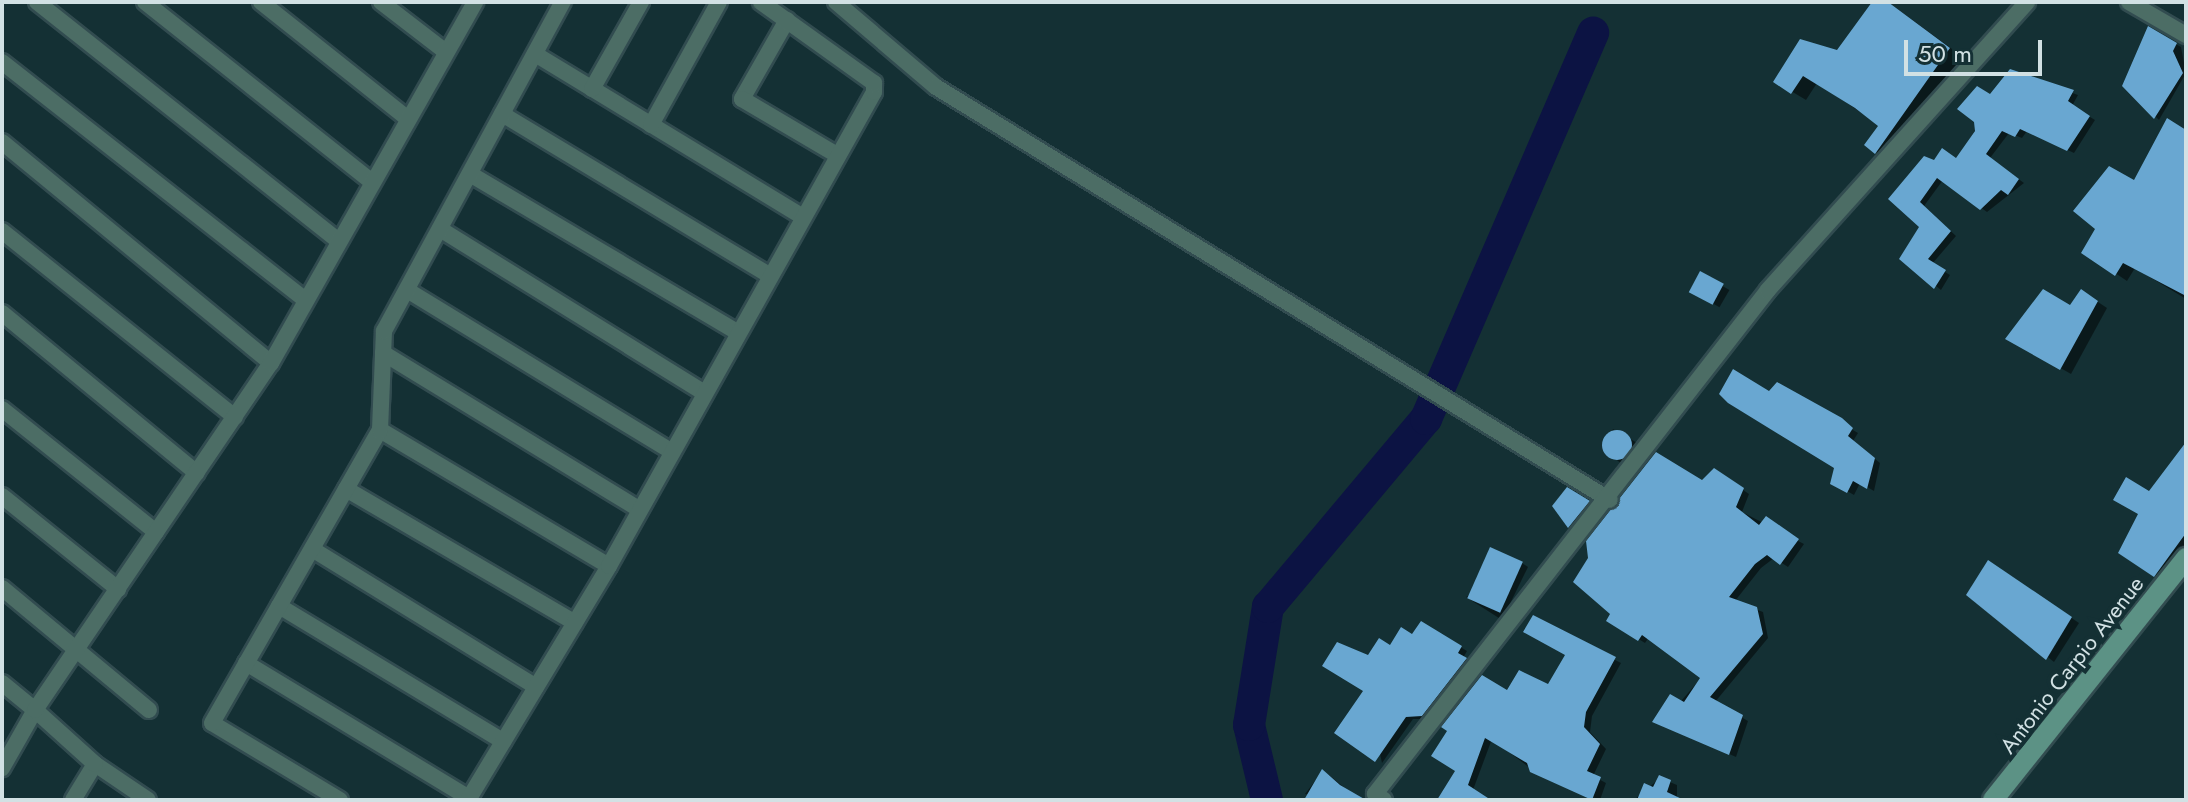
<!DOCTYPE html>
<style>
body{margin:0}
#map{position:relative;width:2188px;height:802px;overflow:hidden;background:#143034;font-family:Jost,sans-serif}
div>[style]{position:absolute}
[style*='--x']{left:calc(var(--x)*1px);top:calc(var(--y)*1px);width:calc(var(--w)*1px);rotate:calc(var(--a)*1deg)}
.shadow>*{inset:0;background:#0007;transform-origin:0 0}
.river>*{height:32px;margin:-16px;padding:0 16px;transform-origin:16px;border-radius:16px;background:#0c1343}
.building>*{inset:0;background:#69a7d1;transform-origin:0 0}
.round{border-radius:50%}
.roads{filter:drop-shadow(2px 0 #324c50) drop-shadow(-2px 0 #324c50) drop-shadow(0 2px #324c50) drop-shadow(0 -2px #324c50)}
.street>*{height:16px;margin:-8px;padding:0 8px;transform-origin:8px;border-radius:8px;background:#4c6d65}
.secondary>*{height:20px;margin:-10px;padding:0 10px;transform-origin:10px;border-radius:10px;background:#5c9285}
span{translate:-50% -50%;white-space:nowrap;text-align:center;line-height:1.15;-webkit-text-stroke:8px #143034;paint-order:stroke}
.street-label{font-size:22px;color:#d2e1e4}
.frame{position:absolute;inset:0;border:4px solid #d2e1e4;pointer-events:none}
.scale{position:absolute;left:1904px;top:40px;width:138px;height:36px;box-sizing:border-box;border:4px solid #d2e1e4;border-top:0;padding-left:10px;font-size:24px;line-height:28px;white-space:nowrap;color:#d2e1e4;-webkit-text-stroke:6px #143034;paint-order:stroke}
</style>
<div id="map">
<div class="shadow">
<i style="clip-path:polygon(1875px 2px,1892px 5px,1963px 57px,1890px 160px,1876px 152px,1881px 126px,1817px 83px,1806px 100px,1776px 82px,1838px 52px)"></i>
<i style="clip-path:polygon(2149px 29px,2181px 47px,2186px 73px,2159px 120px,2124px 85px)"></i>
<i style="clip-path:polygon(2011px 71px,2078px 95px,2072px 106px,2095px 120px,2074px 153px,2027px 131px,2022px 138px,2009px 133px,1990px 158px,2024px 183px,1987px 212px,1943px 180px,1924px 206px,1956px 236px,1932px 264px,1950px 275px,1941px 290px,1902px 259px,1922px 227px,1891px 199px,1934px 163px,1957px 160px)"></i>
<i style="clip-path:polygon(2186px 132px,2186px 299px,2135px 268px,2127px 281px,2084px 252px,2134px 183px)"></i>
<i style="left:1700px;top:273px;width:34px;height:20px;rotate:30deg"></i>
<i style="clip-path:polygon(2092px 298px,2107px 308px,2071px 374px,2008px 338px)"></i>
<i style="clip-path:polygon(1777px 385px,1858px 433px,1853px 441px,1880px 463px,1874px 491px,1860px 483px,1854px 495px,1833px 483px,1836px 467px,1769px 394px)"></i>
<i style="clip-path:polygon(1613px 429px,1639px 444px,1623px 465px,1602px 448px)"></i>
<i style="clip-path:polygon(2186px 460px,2186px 548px,2163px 579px,2120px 552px,2150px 493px)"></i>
<i style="clip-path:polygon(1721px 475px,1749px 494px,1742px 512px,1804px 544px,1788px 567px,1774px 558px,1761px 568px,1735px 601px,1763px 612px,1768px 638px,1715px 702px,1748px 721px,1736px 757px,1661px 724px,1702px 677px,1649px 637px,1645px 643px,1609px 621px,1703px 483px)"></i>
<i style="clip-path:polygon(1568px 489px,1597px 507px,1578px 531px,1555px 506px)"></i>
<i style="clip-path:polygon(1522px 563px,1528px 567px,1502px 620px,1466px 597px)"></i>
<i style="clip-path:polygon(1996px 567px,2079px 623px,2054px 662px,1969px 594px)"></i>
<i style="clip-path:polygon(1533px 618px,1621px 663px,1592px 716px,1590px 732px,1606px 749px,1593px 776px,1606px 783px,1600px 800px,1539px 775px,1492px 739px,1473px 790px,1490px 800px,1438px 800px,1508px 693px,1549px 687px,1567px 655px)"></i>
<i style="clip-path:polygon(1422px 624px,1467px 651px,1463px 658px,1471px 663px,1428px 719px,1413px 719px,1382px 763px,1366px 690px,1369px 657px,1413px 637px)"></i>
<i style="clip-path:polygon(1322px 772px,1329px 775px,1359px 800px,1305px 794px)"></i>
<i style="clip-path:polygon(1660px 778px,1677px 785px,1677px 800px,1634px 800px)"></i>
</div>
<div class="river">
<i style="--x:1267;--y:800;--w:77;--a:-103.5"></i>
<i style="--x:1249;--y:725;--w:120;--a:-80.9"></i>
<i style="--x:1268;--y:607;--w:246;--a:-50"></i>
<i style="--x:1426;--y:419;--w:421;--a:-66.6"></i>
</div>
<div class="building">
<i style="clip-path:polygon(1872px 2px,1888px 2px,1950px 48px,1875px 154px,1864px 145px,1878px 126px,1855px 108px,1803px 76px,1791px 94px,1773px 82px,1800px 39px,1837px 50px)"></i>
<i style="clip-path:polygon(2148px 26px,2177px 43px,2173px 51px,2183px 73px,2154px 119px,2122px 86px)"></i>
<i style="clip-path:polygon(2010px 69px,2074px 90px,2068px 101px,2090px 116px,2067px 151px,2020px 129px,2015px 137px,2002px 131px,1986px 154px,2019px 179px,2008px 195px,2001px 190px,1980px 210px,1937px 178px,1920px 202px,1951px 231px,1928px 259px,1946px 270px,1934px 289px,1899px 259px,1919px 227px,1888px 199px,1924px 156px,1934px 160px,1942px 148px,1956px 158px,1975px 131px,1974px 122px,1957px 109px,1977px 86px,1990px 94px)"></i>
<i style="clip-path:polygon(2167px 118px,2186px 130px,2186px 296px,2123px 263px,2115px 276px,2081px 253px,2095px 229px,2073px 211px,2109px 166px,2134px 180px)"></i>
<i style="left:1700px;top:271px;width:27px;height:24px;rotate:28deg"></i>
<i style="clip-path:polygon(2043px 289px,2070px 305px,2081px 289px,2098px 301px,2060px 370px,2005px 339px)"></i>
<i style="clip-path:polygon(1733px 369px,1769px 391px,1777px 382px,1842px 418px,1853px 428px,1848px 436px,1875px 458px,1867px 489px,1853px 481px,1847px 493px,1830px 484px,1834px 468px,1728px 403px,1719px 394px)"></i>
<i class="round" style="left:1602px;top:430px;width:30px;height:30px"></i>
<i style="clip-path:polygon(2186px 442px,2186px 533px,2154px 577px,2118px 553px,2138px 514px,2113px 500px,2126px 477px,2149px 491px)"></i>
<i style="clip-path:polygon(1656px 452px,1702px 480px,1714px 468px,1744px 488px,1736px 507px,1759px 525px,1766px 516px,1799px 539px,1780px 565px,1767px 555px,1755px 564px,1729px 597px,1757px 607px,1763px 634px,1710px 697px,1743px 715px,1729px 755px,1652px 722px,1670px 694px,1684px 702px,1700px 678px,1642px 635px,1638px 641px,1606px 621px,1610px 614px,1573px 582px,1588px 558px,1586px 541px)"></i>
<i style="clip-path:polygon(1567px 487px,1590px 501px,1568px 528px,1552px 506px)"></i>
<i style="left:1490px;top:547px;width:36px;height:56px;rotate:24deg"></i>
<i style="clip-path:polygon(1988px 560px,2072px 617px,2046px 660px,1966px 595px)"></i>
<i style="clip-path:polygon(1533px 615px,1616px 657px,1586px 712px,1584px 727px,1600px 744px,1587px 771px,1601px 777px,1592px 800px,1530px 772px,1527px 763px,1485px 738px,1468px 785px,1491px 800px,1437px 800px,1455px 771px,1431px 756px,1447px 731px,1441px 727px,1482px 675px,1507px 690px,1519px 670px,1548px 684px,1565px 655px,1523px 632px)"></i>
<i style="clip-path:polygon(1421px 621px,1462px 646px,1458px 653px,1467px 658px,1422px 716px,1406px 717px,1375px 762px,1334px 733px,1363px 691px,1322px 666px,1337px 642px,1368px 655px,1379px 638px,1390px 645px,1401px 627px,1412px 634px)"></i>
<i style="clip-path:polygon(1322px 769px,1340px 785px,1366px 800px,1304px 800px)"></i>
<i style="clip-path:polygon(1659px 775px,1671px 780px,1667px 792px,1684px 800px,1637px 800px,1644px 783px,1653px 787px)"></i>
</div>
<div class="roads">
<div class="street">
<i style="--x:37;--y:2;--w:385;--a:38.4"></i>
<i style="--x:145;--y:2;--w:290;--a:38.4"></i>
<i style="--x:261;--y:2;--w:186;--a:38.5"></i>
<i style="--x:381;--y:2;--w:82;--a:37.6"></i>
<i style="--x:836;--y:2;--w:131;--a:40.4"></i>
<i style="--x:936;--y:87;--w:790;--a:31.5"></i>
<i style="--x:2129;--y:2;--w:66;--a:30.1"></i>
<i style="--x:787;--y:20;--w:91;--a:119.7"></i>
<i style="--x:742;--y:99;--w:110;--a:30.5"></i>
<i style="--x:535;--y:54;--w:311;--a:31.3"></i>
<i style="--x:2;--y:62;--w:386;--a:38.1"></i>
<i style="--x:592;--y:89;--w:100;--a:-60.6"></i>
<i style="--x:502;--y:114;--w:312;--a:31.1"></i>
<i style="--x:651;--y:125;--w:141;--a:-61.1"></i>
<i style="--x:2;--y:142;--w:348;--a:39.4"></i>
<i style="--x:470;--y:174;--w:310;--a:30.6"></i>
<i style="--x:440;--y:229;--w:311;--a:31.8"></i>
<i style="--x:2;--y:231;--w:298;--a:38.6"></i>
<i style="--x:407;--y:290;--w:311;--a:31.4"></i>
<i style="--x:2;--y:313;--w:252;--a:39.4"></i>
<i style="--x:383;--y:353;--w:301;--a:31.4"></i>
<i style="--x:2;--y:409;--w:197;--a:38.6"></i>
<i style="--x:380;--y:430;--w:266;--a:30.7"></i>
<i style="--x:346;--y:489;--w:265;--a:30.3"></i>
<i style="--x:2;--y:496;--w:149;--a:38.7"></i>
<i style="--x:312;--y:549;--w:263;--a:31.6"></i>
<i style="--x:2;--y:588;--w:191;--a:39.7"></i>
<i style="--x:279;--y:606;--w:262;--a:31.1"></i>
<i style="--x:246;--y:663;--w:261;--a:31.2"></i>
<i style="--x:2;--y:683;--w:43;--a:39.3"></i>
<i style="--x:35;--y:710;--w:67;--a:119.6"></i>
<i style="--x:95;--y:764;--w:64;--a:34.2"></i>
<i style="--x:73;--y:800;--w:42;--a:-58.6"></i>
<i style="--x:95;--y:764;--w:81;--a:-138"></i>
<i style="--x:35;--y:710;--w:420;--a:-55.8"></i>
<i style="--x:271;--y:363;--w:415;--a:-60.5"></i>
<i style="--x:340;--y:800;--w:149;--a:-149"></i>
<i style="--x:212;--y:723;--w:338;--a:-60.2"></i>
<i style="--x:380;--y:430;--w:99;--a:-87.7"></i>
<i style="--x:384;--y:331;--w:375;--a:-61.5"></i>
<i style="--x:468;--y:800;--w:273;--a:-58.9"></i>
<i style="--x:609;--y:566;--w:543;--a:-60.79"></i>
<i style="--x:874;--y:92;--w:9;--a:-90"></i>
<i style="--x:874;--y:83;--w:139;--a:-144.4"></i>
<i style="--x:1384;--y:800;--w:11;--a:-146"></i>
<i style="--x:1375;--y:794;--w:639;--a:-52.05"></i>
<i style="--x:1768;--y:290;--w:387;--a:-48"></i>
</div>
<div class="secondary">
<i style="--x:1993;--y:800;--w:310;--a:-51.4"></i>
</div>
</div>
<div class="street-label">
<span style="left:2072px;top:665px;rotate:-52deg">Antonio Carpio Avenue</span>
</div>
<div class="frame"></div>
<div class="scale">50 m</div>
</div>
